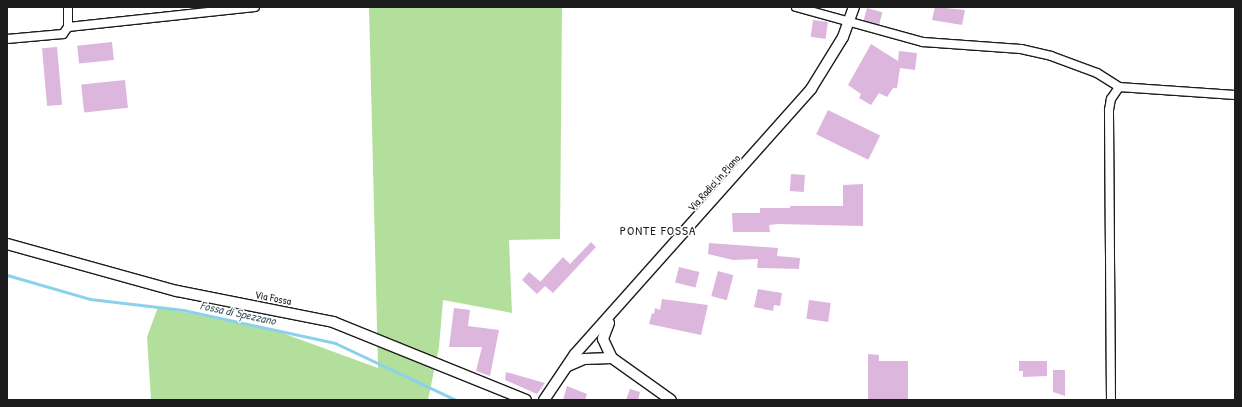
<!DOCTYPE html>
<style>
body{margin:0}
#map{position:relative;width:1242px;height:407px;overflow:hidden;background:#fff;font-family:"Patrick Hand",sans-serif}
div>[style]{position:absolute}
[style*='--x']{left:calc(var(--x)*1px);top:calc(var(--y)*1px);width:calc(var(--w)*1px);rotate:calc(var(--a)*1deg)}
.green>*{inset:0;background:#b3df9c}
.stream>*{height:3px;margin:-1.5px;padding:0 1.5px;transform-origin:1.5px;border-radius:1.5px;background:#8ad1eb}
.building>*{inset:0;background:#ddb6de;transform-origin:0 0}
.roads{filter:drop-shadow(1px 0 #1c1c1c) drop-shadow(-1px 0 #1c1c1c) drop-shadow(0 1px #1c1c1c) drop-shadow(0 -1px #1c1c1c)}
.minor>*{height:8px;margin:-4px;padding:0 4px;transform-origin:4px;border-radius:4px;background:#fff}
.tertiary>*{height:10px;margin:-5px;padding:0 5px;transform-origin:5px;border-radius:5px;background:#fff}
span{translate:-50% -50%;white-space:nowrap;text-align:center;line-height:1.15;-webkit-text-stroke:3px #fff;paint-order:stroke}
.street-label{font-size:11px;color:#1c1c1c}
.water-label{font-size:12px;color:#425b64;font-style:italic}
.quarter-label{font-size:13px;color:#1c1c1c;letter-spacing:1px}
.frame{position:absolute;inset:0;border:8px solid #1c1c1c;pointer-events:none}
</style>
<div id="map">
<div class="green">
<i style="clip-path:polygon(369px 7px,562px 7px,560px 239px,509px 240px,512px 313px,443px 300px,439px 347px,428px 400px,151px 400px,147px 337px,158px 307px,274px 330px,378px 368px)"></i>
</div>
<div class="stream">
<i style="--x:7;--y:275;--w:86;--a:16.1"></i>
<i style="--x:90;--y:299;--w:94;--a:6.7"></i>
<i style="--x:183;--y:310;--w:156;--a:12.2"></i>
<i style="--x:335;--y:343;--w:134;--a:25.2"></i>
</div>
<div class="building">
<i style="clip-path:polygon(935px 7px,965px 10px,962px 25px,932px 20px)"></i>
<i style="left:867px;top:8px;width:16px;height:13px;rotate:15deg"></i>
<i style="left:813px;top:20px;width:15px;height:17px;rotate:8deg"></i>
<i style="left:112px;top:42px;width:18px;height:35px;rotate:84deg"></i>
<i style="clip-path:polygon(871px 44px,898px 61px,899px 51px,917px 53px,915px 70px,900px 68px,897px 88px,893px 88px,887px 97px,879px 93px,871px 105px,859px 98px,861px 94px,848px 85px)"></i>
<i style="left:57px;top:47px;width:58px;height:15px;rotate:85deg"></i>
<i style="left:125px;top:80px;width:28px;height:44px;rotate:84deg"></i>
<i style="left:828px;top:110px;width:58px;height:27px;rotate:26deg"></i>
<i style="left:791px;top:174px;width:14px;height:17px;rotate:4deg"></i>
<i style="clip-path:polygon(863px 184px,863px 226px,778px 224px,769px 225px,770px 232px,733px 232px,732px 213px,760px 213px,760px 208px,790px 208px,790px 206px,843px 206px,843px 185px)"></i>
<i style="clip-path:polygon(591px 242px,596px 247px,553px 293px,545px 286px,537px 294px,522px 280px,529px 272px,542px 283px,540px 282px,563px 257px,570px 264px)"></i>
<i style="clip-path:polygon(709px 243px,778px 248px,777px 256px,800px 258px,799px 269px,757px 268px,758px 259px,733px 260px,708px 254px)"></i>
<i style="left:679px;top:267px;width:21px;height:16px;rotate:14deg"></i>
<i style="left:718px;top:271px;width:16px;height:26px;rotate:15deg"></i>
<i style="clip-path:polygon(758px 289px,782px 293px,780px 306px,774px 305px,773px 311px,754px 307px)"></i>
<i style="clip-path:polygon(662px 299px,708px 305px,701px 335px,649px 324px,652px 313px,654px 314px,655px 308px,660px 310px)"></i>
<i style="left:809px;top:300px;width:22px;height:19px;rotate:8deg"></i>
<i style="clip-path:polygon(454px 308px,470px 310px,468px 326px,499px 330px,490px 376px,476px 371px,482px 347px,449px 347px)"></i>
<i style="clip-path:polygon(868px 354px,879px 355px,879px 361px,908px 361px,908px 400px,868px 400px)"></i>
<i style="clip-path:polygon(1019px 361px,1047px 361px,1047px 376px,1023px 377px,1023px 371px,1019px 371px)"></i>
<i style="clip-path:polygon(1053px 370px,1065px 370px,1065px 396px,1053px 392px)"></i>
<i style="clip-path:polygon(506px 372px,545px 383px,537px 394px,505px 380px)"></i>
<i style="clip-path:polygon(567px 386px,587px 394px,585px 400px,563px 400px)"></i>
<i style="clip-path:polygon(630px 389px,640px 392px,638px 400px,626px 400px)"></i>
</div>
<div class="roads">
<div class="minor">
<i style="--x:796;--y:7;--w:132;--a:15.4"></i>
<i style="--x:923;--y:42;--w:98;--a:4.1"></i>
<i style="--x:1021;--y:49;--w:31;--a:13"></i>
<i style="--x:1051;--y:56;--w:49;--a:20.3"></i>
<i style="--x:1097;--y:73;--w:26;--a:32"></i>
<i style="--x:1119;--y:87;--w:116;--a:3.9"></i>
<i style="--x:68;--y:27;--w:188;--a:-6.1"></i>
<i style="--x:7;--y:39;--w:56;--a:-5.1"></i>
<i style="--x:63;--y:34;--w:9;--a:-54"></i>
<i style="--x:68;--y:27;--w:20;--a:-90"></i>
<i style="--x:1111;--y:400;--w:290;--a:-90.4"></i>
<i style="--x:1109;--y:110;--w:11;--a:-80"></i>
<i style="--x:1111;--y:99;--w:14;--a:-56"></i>
</div>
<div class="tertiary">
<i style="--x:7;--y:244;--w:176;--a:15.5"></i>
<i style="--x:177;--y:291;--w:159;--a:11.2"></i>
<i style="--x:333;--y:322;--w:208;--a:22"></i>
<i style="--x:609;--y:323;--w:17;--a:111"></i>
<i style="--x:603;--y:339;--w:21;--a:65"></i>
<i style="--x:612;--y:358;--w:72;--a:35.4"></i>
<i style="--x:568;--y:366;--w:17;--a:-24"></i>
<i style="--x:584;--y:359;--w:28;--a:-2"></i>
<i style="--x:544;--y:400;--w:55;--a:-56"></i>
<i style="--x:575;--y:354;--w:355;--a:-48.3"></i>
<i style="--x:811;--y:89;--w:61;--a:-58.4"></i>
<i style="--x:843;--y:37;--w:32;--a:-70"></i>
</div>
</div>
<div class="street-label">
<span style="left:714px;top:183px;rotate:-48deg">Via Radici in Piano</span>
<span style="left:273px;top:298px;rotate:11deg">Via Fossa</span>
</div>
<div class="water-label">
<span style="left:238px;top:313px;rotate:12deg">Fossa di Spezzano</span>
</div>
<div class="quarter-label">
<span style="left:658px;top:230px">PONTE FOSSA</span>
</div>
<div class="frame"></div>
</div>
